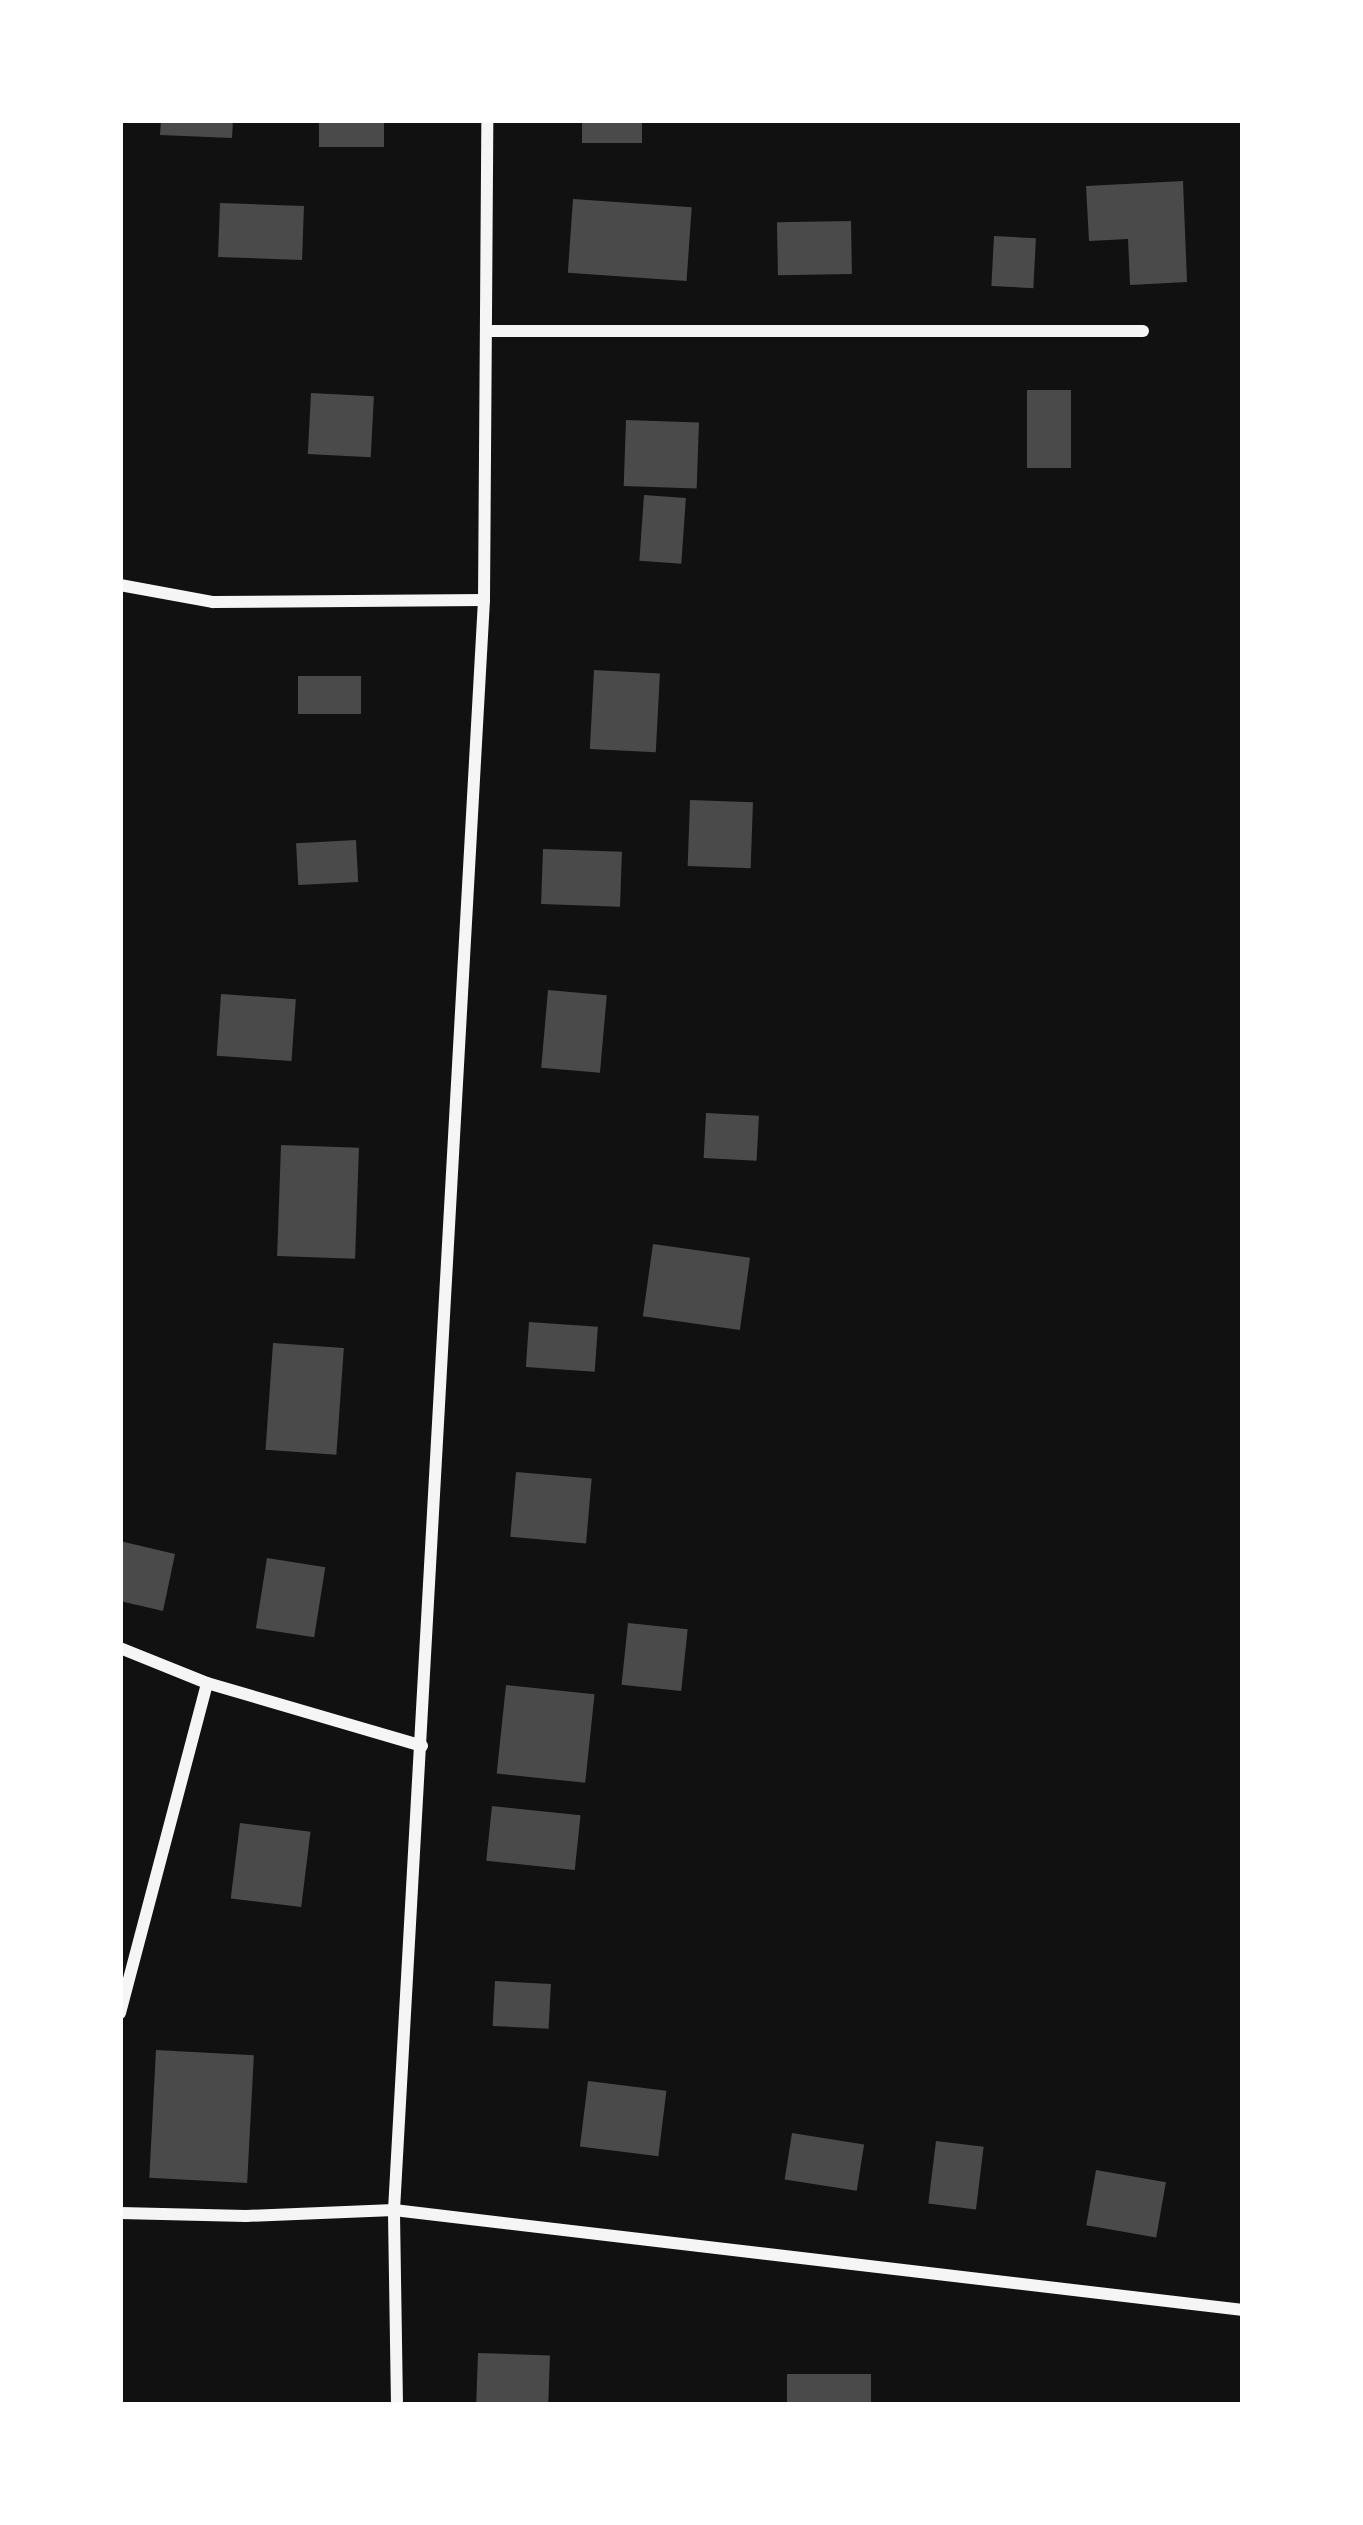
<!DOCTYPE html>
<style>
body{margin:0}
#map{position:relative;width:1363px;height:2525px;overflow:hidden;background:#111;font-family:Montserrat,sans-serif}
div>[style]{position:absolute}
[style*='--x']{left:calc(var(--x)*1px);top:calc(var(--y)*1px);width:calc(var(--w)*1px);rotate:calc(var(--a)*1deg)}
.building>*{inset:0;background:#4a4a4a;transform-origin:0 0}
.minor>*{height:12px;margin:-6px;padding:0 6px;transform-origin:6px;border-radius:6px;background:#f5f5f5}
span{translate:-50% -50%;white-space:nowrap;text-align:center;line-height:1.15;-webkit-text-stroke:10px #fff;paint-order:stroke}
.frame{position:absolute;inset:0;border:123px solid #fff;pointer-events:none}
</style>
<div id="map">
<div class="building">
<i style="clip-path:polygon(161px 120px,233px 120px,232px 138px,160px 135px)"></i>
<i style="left:319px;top:120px;width:65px;height:27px"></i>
<i style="left:582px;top:120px;width:60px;height:23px"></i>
<i style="clip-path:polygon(1183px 181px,1187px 282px,1130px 285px,1128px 239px,1089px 241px,1086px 186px)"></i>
<i style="left:573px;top:199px;width:119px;height:74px;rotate:4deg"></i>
<i style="left:220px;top:203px;width:84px;height:54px;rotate:2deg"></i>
<i style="left:851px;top:221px;width:53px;height:74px;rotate:89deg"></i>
<i style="left:994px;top:236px;width:42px;height:50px;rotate:3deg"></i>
<i style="left:1027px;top:390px;width:44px;height:78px"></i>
<i style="left:311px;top:393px;width:63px;height:61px;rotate:3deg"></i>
<i style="left:626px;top:420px;width:73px;height:66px;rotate:2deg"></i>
<i style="left:644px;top:495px;width:42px;height:66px;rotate:4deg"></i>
<i style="left:594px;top:670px;width:66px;height:79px;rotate:3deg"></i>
<i style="left:298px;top:676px;width:63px;height:38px"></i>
<i style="left:690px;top:800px;width:63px;height:66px;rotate:2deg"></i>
<i style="left:356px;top:840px;width:42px;height:60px;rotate:87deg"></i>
<i style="left:543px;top:849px;width:79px;height:55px;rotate:2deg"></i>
<i style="left:548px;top:990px;width:59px;height:78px;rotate:5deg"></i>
<i style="left:221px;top:994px;width:75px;height:62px;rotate:4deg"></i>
<i style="left:706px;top:1113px;width:53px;height:45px;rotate:3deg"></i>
<i style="left:281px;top:1145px;width:78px;height:111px;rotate:2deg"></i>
<i style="left:653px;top:1244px;width:98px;height:73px;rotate:8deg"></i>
<i style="left:529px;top:1322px;width:69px;height:45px;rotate:4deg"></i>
<i style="left:273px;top:1343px;width:71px;height:107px;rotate:4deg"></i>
<i style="left:516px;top:1472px;width:76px;height:65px;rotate:5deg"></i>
<i style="clip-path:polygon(120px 1541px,175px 1554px,163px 1611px,120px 1601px)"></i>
<i style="left:267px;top:1558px;width:59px;height:71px;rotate:9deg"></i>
<i style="left:628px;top:1623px;width:60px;height:62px;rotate:6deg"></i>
<i style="left:506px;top:1685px;width:89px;height:89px;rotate:6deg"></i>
<i style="left:492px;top:1806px;width:89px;height:55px;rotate:6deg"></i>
<i style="left:240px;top:1823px;width:71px;height:76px;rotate:7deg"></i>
<i style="left:495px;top:1981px;width:56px;height:45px;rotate:3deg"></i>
<i style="left:156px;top:2050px;width:98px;height:128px;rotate:3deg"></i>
<i style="left:588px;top:2081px;width:79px;height:66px;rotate:7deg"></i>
<i style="left:792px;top:2133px;width:73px;height:47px;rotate:9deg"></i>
<i style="left:936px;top:2141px;width:48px;height:63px;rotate:7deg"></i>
<i style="left:1096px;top:2170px;width:71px;height:56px;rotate:10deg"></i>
<i style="left:478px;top:2353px;width:72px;height:52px;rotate:2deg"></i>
<i style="left:787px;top:2374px;width:84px;height:31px"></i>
</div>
<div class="minor">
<i style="--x:486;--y:331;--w:657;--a:0"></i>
<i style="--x:120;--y:585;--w:95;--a:10.4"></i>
<i style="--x:213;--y:602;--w:271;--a:-0.4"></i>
<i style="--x:120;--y:1648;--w:94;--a:21.9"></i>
<i style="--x:207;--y:1683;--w:224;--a:16.3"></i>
<i style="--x:120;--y:2013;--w:341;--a:-75.2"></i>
<i style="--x:120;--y:2213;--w:126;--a:1.4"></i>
<i style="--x:246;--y:2216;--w:148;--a:-2.3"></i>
<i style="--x:394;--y:2210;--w:855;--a:6.72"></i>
<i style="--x:397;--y:2405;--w:195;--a:-90.9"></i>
<i style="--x:394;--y:2210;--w:1613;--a:-86.8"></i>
<i style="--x:484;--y:600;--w:480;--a:-89.6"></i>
</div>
<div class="frame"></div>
</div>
